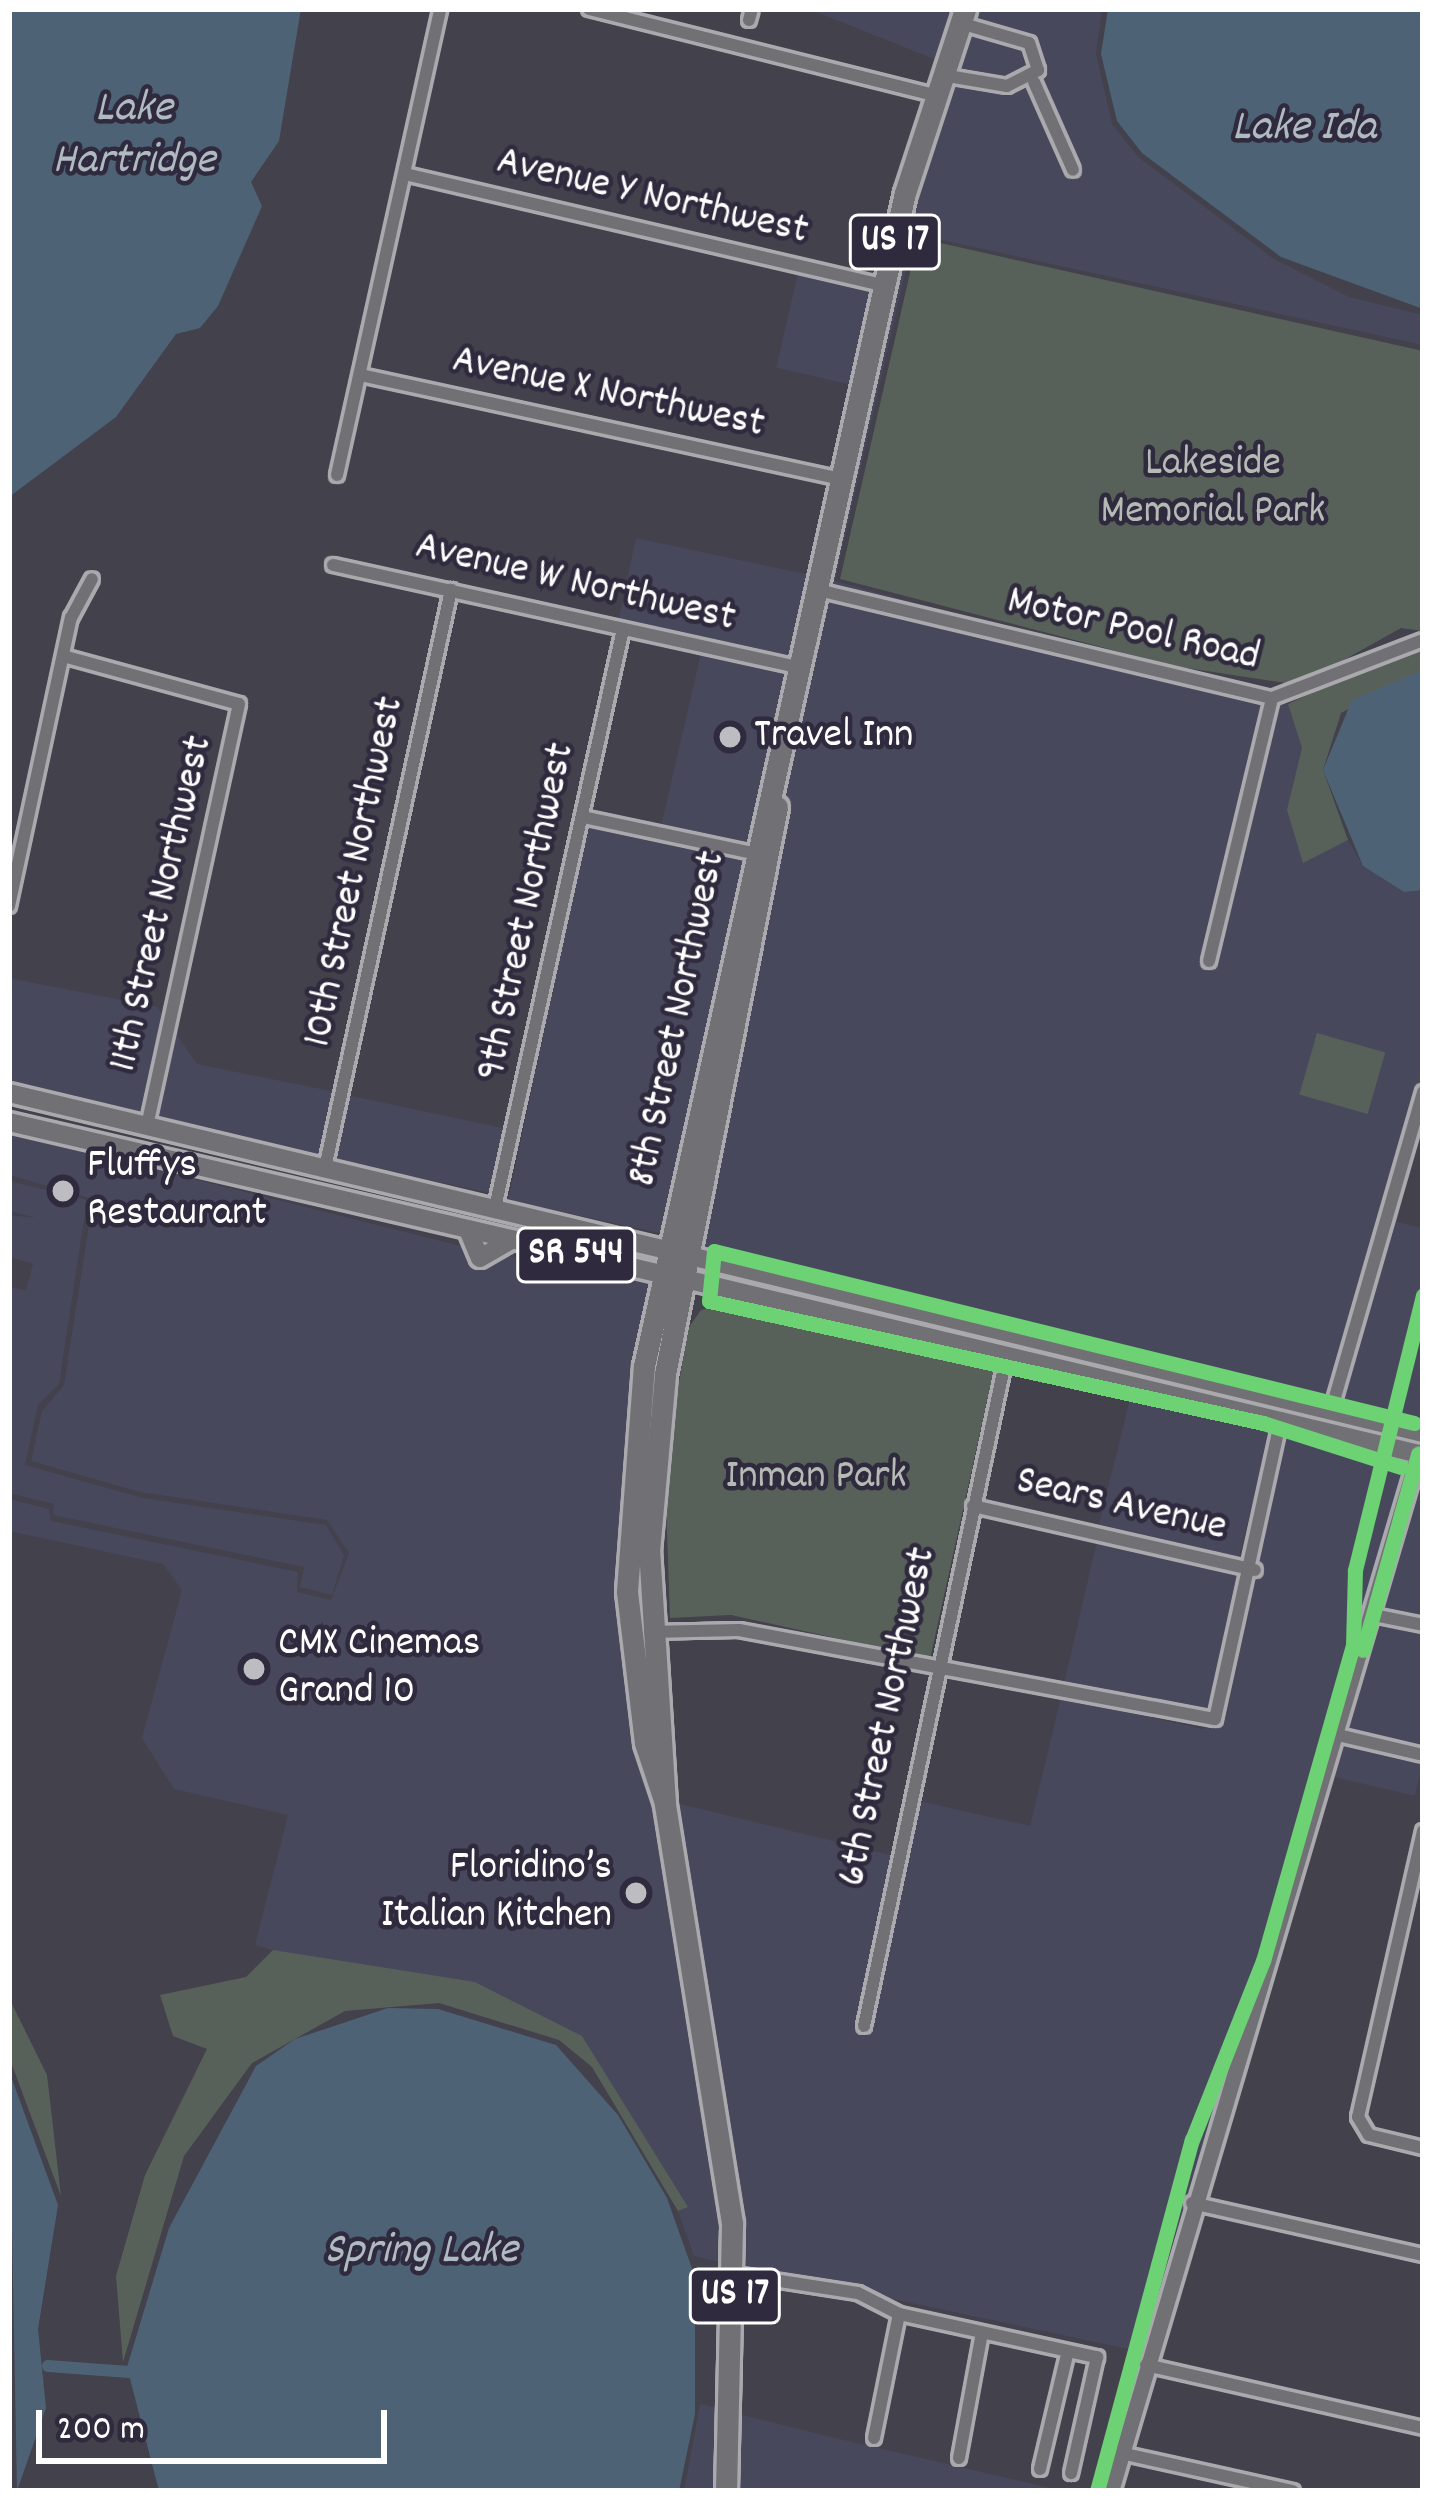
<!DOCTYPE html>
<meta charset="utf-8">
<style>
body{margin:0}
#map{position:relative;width:1432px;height:2500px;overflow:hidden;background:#42414c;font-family:Dekko,sans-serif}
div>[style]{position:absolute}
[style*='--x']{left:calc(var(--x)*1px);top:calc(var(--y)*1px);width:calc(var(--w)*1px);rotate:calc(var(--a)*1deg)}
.built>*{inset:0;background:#48485c;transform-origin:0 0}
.green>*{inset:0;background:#586159;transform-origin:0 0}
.water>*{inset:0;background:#4e6276}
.canal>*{height:12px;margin:-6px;padding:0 6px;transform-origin:6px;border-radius:6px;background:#4e6276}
.roads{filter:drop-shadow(3px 0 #aaaaae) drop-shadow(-3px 0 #aaaaae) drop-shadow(0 3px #aaaaae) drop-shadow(0 -3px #aaaaae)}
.minor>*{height:12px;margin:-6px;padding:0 6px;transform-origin:6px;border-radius:6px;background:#717075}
.tertiary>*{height:15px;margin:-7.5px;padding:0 7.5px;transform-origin:7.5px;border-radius:7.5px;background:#717075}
.secondary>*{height:18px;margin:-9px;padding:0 9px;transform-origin:9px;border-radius:9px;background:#717075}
.primary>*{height:18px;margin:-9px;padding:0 9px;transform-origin:9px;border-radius:9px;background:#717075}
.trunk>*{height:21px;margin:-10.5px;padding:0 10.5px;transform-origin:10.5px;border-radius:10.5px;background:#717075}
.cycleway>*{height:15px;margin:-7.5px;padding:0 7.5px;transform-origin:7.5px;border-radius:7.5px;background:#6cd273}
.dots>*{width:33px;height:33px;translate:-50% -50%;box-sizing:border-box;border:6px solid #2f2a3d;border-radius:50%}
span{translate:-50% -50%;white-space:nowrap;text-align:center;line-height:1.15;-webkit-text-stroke:9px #2f2a3d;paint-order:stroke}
.shield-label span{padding:3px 9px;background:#2f2a3d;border:3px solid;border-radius:9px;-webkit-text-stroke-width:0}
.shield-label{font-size:39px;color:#fff;font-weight:700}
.street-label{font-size:42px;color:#fff}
.park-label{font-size:42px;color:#b5bab5}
.poi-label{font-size:42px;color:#fff}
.left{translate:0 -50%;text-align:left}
.right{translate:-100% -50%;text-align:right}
.water-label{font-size:45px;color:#b0bac3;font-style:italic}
.frame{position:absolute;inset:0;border:12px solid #fff;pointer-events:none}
.scale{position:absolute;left:36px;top:2410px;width:351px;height:54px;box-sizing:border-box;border:6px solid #fff;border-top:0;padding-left:15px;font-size:36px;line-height:42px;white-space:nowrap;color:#fff;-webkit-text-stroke:9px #2f2a3d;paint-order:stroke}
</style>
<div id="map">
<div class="built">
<i style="clip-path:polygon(809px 9px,958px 9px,939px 61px)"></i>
<i style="clip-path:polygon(971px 9px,1102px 9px,1096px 54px,1112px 124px,1138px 157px,1274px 259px,1349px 297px,1423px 315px,1423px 345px,914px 234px,835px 581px,1007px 628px,826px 585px,944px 83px,1030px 89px,1062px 165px,1071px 179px,1081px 172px,1040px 81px,1040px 45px,968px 18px)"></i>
<i style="clip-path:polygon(963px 30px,1025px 49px,1032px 69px,1007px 79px,950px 70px)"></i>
<i style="left:798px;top:273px;width:81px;height:97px;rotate:13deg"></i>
<i style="left:636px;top:538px;width:183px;height:85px;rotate:12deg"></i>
<i style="clip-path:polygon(823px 598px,1265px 703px,1202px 966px,1213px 968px,1277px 705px,1288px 704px,1302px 748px,1303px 862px,1348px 840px,1363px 866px,1404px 892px,1423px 890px,1423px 1073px,1327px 1401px,697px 1251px)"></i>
<i style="left:701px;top:653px;width:95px;height:178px;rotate:13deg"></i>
<i style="left:588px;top:824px;width:162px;height:385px;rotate:12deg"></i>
<i style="clip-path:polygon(9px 978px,157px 1007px,165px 1018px,143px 1116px,9px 1083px)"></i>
<i style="clip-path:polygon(174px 1031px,197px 1064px,336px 1092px,321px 1157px,155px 1119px)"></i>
<i style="left:347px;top:1095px;width:164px;height:66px;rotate:12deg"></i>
<i style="clip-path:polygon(9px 1133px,469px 1248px,477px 1267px,498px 1254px,657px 1281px,619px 1526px,728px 2264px,694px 2256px,678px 2211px,687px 2207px,582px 2036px,475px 1982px,340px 1969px,255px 1945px,288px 1815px,174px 1789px,142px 1738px,182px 1590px,163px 1564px,9px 1531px,9px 1499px,49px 1509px,51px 1521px,298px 1572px,297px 1592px,331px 1600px,349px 1553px,327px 1520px,140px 1492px,31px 1461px,42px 1411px,64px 1385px,93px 1199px,9px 1175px)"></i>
<i style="clip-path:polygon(1413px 1148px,1397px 1222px,1423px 1228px,1423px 1438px,1338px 1416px)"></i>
<i style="clip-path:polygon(9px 1181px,87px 1200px,59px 1384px,38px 1405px,25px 1465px,143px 1498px,326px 1525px,344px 1555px,332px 1595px,300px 1587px,304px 1567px,53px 1515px,54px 1504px,9px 1493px,9px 1287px,26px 1290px,33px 1264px,9px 1257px,9px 1215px,36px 1218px,9px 1211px)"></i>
<i style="clip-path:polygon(694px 1264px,1089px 1360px,692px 1274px)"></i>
<i style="left:1135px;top:1379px;width:144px;height:153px;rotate:14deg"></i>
<i style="clip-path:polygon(1287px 1417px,1414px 1449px,1143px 2352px,741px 2267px,670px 1768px,676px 1803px,895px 1856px,857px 2031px,868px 2034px,919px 1801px,1030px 1826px,1061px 1697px,1203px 1729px,1226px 1718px)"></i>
<i style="clip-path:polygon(1423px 1461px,1423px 1618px,1381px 1609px)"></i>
<i style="left:1097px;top:1541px;width:154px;height:147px;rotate:13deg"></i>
<i style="clip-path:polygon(1378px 1623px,1423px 1632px,1423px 1748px,1345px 1730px)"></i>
<i style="left:1342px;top:1743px;width:83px;height:35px;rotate:13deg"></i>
<i style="clip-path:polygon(700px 2404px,727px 2410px,720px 2491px,684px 2491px)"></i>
<i style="clip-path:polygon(739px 2414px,831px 2437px,1063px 2491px,733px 2491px)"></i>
</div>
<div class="green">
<i style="clip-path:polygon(918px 238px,1423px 351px,1423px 631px,1401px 628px,1299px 685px,1174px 666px,840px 579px)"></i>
<i style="clip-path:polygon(1411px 646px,1423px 648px,1423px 670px,1341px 713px,1323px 770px,1348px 840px,1303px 863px,1287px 810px,1302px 748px,1288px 704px)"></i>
<i style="left:1317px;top:1033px;width:71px;height:64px;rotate:16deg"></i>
<i style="clip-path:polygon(732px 1303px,995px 1365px,930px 1659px,731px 1615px,670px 1618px,665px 1476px,687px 1330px,701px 1310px)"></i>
<i style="clip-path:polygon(273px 1950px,475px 1982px,582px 2036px,688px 2207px,678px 2211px,592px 2067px,559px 2040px,439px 2003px,345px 2011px,252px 2063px,184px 2156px,123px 2362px,116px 2276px,145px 2175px,207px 2049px,173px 2036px,160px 1995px,246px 1977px)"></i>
<i style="clip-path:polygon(9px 1998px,47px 2075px,61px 2196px,9px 2057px)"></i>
</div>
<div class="water">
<i style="clip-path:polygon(9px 9px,301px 9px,279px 141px,251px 182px,262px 206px,218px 306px,200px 328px,176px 334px,116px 417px,9px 497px)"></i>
<i style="clip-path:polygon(1108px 9px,1423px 9px,1423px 309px,1281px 257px,1142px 153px,1117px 121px,1101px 54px)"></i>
<i style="clip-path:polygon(1423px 670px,1423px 890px,1404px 892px,1363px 866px,1323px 770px,1352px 700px)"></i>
<i style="clip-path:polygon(388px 2008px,438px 2009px,556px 2045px,618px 2115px,667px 2198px,695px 2277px,695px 2414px,679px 2491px,159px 2491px,127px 2367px,169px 2228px,256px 2066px,295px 2039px)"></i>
<i style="clip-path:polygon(9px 2071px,58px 2205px,38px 2329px,46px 2408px,17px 2491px)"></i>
</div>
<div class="canal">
<i style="--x:48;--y:2366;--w:81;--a:4.2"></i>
</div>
<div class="roads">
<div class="minor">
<i style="--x:589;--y:9;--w:355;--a:14"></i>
<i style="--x:749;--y:20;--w:11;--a:-75"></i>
<i style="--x:942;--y:75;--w:66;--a:9.6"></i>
<i style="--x:1007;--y:86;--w:35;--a:-27"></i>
<i style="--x:1038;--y:70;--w:28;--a:-108"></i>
<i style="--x:1029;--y:43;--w:72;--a:-163.8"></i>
<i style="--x:1034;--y:82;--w:96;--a:66.1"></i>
<i style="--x:405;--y:174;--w:493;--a:13.1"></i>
<i style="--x:360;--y:375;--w:494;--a:12.2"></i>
<i style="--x:337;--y:475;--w:477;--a:-77.5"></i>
<i style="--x:333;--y:565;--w:479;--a:12.4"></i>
<i style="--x:818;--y:590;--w:467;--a:13.4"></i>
<i style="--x:1272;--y:698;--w:162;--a:-21"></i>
<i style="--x:67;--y:657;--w:178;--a:15.3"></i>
<i style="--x:239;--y:704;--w:433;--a:102.3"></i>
<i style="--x:583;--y:817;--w:174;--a:12"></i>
<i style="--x:9;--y:906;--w:295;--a:-77.9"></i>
<i style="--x:71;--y:618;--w:44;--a:-61.7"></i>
<i style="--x:1209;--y:961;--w:270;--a:-76.5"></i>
<i style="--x:325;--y:1168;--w:592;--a:-77.7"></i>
<i style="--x:495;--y:1208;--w:593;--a:-77.53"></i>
<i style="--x:1331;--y:1411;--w:332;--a:-73.9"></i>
<i style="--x:973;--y:1506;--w:289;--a:12.8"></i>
<i style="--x:1374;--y:1615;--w:50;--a:11.5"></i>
<i style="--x:650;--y:1632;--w:89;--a:-1.3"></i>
<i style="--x:739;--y:1630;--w:484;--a:10.6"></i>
<i style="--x:1215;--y:1719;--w:308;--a:-77.6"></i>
<i style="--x:1338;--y:1735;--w:87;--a:13.2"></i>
<i style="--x:1423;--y:1831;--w:293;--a:102.8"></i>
<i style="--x:1358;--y:2117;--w:21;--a:59"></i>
<i style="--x:1369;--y:2135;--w:56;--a:13.5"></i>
<i style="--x:864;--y:2026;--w:688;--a:-78"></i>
<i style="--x:1192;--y:2203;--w:237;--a:12.7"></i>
<i style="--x:735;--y:2274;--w:124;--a:8.8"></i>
<i style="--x:858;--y:2293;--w:46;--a:27.1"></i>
<i style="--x:899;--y:2314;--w:203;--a:12.3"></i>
<i style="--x:1097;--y:2357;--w:119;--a:102.6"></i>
<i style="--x:1146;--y:2365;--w:284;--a:12.8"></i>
<i style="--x:874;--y:2438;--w:126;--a:-78.6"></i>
<i style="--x:1121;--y:2453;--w:176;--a:12.5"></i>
<i style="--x:959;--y:2458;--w:127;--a:-79.6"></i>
<i style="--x:1040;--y:2469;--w:121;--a:-76.7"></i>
</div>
<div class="tertiary">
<i style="--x:1111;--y:2491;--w:1081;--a:-73.51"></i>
</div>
<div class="secondary">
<i style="--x:690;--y:1256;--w:754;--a:13.58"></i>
<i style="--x:685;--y:1279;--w:759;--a:13.41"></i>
</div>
<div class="primary">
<i style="--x:9;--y:1093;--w:689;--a:13.43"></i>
<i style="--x:9;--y:1122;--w:683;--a:13.12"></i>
<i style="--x:468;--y:1230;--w:30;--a:67"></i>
<i style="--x:480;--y:1258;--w:36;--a:-30"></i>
</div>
<div class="trunk">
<i style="--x:665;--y:1803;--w:63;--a:-108.4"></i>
<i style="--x:645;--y:1743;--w:153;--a:-96.8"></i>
<i style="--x:627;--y:1591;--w:226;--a:-85.7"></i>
<i style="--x:644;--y:1366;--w:1202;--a:-77.46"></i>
<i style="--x:905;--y:193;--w:194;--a:-71.9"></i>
<i style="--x:726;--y:2491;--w:268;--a:-88.7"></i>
<i style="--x:732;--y:2223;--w:425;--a:-99.1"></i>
<i style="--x:665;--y:1803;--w:253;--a:-93.6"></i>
<i style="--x:649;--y:1551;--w:178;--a:-84.8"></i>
<i style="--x:665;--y:1374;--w:578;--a:-78.83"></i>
</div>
</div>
<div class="cycleway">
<i style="--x:1401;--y:1467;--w:145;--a:-162.3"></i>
<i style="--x:1263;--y:1423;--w:567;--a:-167.58"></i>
<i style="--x:709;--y:1301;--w:50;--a:-84.3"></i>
<i style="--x:714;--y:1251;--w:721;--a:13.8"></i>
<i style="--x:1363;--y:1650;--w:204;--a:-74.3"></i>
<i style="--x:1097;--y:2491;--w:364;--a:-74.9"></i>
<i style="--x:1192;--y:2140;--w:193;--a:-68.4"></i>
<i style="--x:1263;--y:1961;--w:328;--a:-74.1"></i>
<i style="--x:1353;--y:1646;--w:76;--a:-88.5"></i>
<i style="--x:1355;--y:1570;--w:283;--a:-76.1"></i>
</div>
<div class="dots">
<i style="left:730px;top:737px;background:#bdbcc0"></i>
<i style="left:63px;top:1191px;background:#bdbcc0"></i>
<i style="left:254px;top:1669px;background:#bdbcc0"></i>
<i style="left:636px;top:1893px;background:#bdbcc0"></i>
</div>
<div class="shield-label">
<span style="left:895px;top:242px">US 17</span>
<span style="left:576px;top:1255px">SR 544</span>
<span style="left:735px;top:2296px">US 17</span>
</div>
<div class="street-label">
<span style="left:652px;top:198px;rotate:13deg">Avenue Y Northwest</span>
<span style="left:608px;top:394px;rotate:12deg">Avenue X Northwest</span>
<span style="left:575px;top:584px;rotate:13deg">Avenue W Northwest</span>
<span style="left:1133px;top:631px;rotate:13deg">Motor Pool Road</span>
<span style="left:356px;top:872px;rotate:-78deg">10th Street Northwest</span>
<span style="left:163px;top:904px;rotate:-77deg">11th Street Northwest</span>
<span style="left:528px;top:912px;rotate:-78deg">9th Street Northwest</span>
<span style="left:679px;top:1019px;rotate:-78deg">8th Street Northwest</span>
<span style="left:1121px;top:1506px;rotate:13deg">Sears Avenue</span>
<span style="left:889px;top:1717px;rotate:-78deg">6th Street Northwest</span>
</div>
<div class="park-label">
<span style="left:1213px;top:489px">Lakeside<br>Memorial Park</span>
<span style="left:816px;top:1478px">Inman Park</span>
</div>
<div class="poi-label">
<span class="left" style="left:754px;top:737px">Travel Inn</span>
<span class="left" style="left:87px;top:1191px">Fluffys<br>Restaurant</span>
<span class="left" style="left:278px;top:1669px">CMX Cinemas<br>Grand 10</span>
<span class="right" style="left:612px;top:1893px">Floridino’s<br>Italian Kitchen</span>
</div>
<div class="water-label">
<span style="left:134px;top:137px">Lake<br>Hartridge</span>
<span style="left:1304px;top:130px">Lake Ida</span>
<span style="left:421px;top:2253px">Spring Lake</span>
</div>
<div class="frame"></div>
<div class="scale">200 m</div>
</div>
